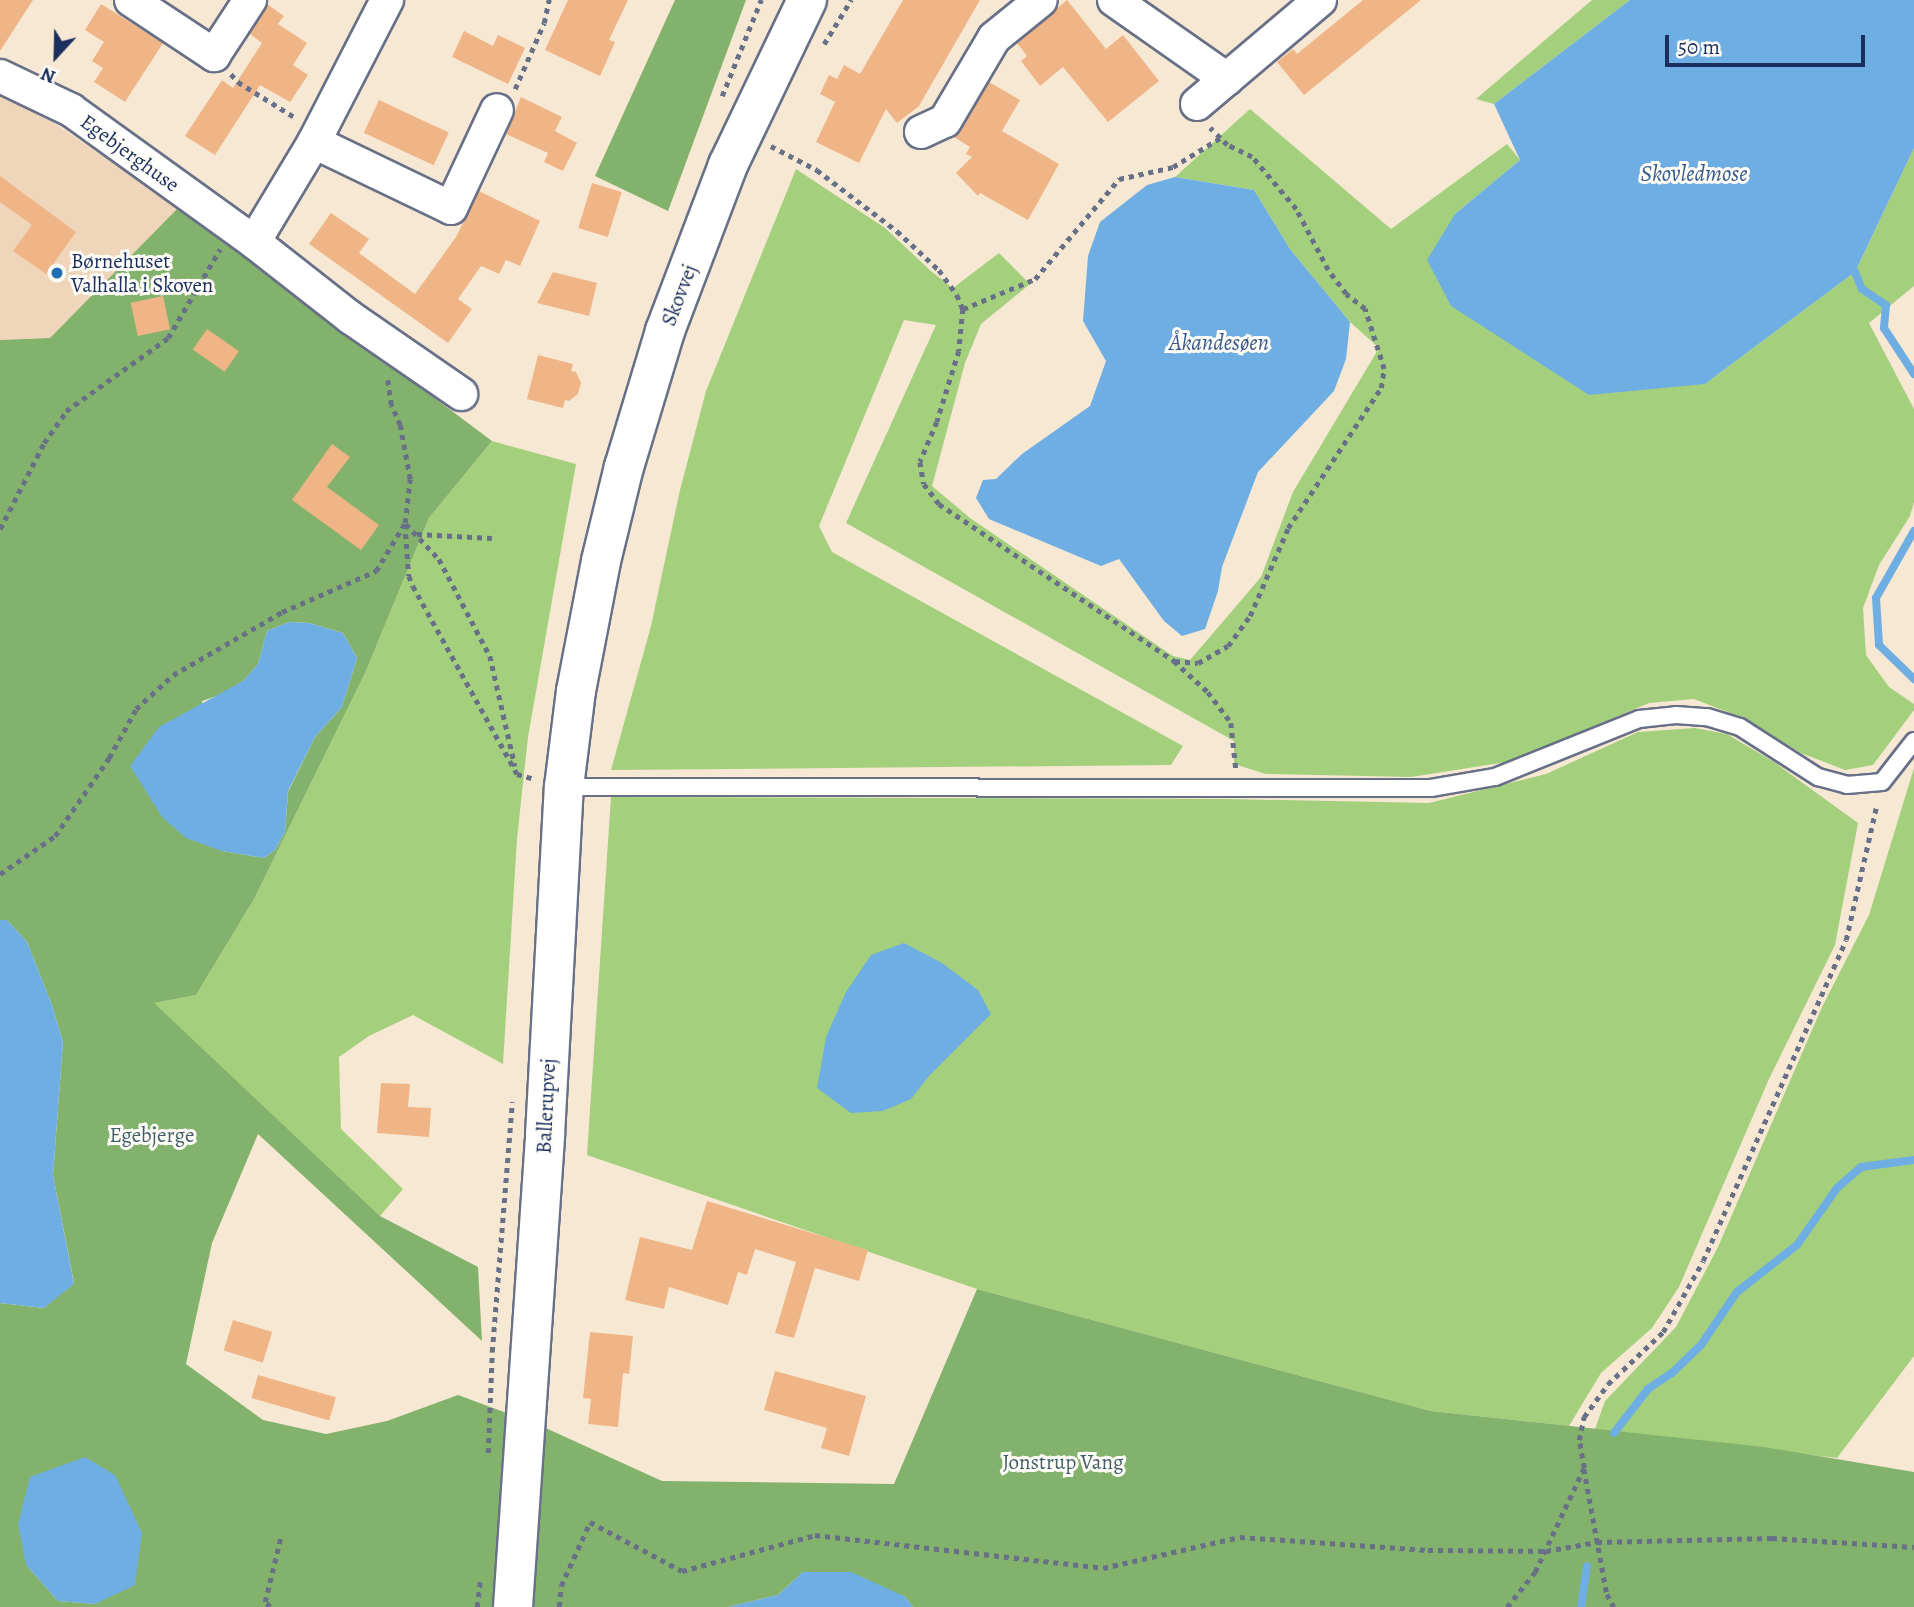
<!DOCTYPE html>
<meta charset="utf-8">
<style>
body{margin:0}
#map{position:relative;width:1914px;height:1607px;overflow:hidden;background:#f7e8d4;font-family:Alegreya,serif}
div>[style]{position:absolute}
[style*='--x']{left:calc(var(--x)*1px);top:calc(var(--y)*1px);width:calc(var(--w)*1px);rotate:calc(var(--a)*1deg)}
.built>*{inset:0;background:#efd6bb}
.green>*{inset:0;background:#a4d07d}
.forest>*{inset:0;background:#83b26c}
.water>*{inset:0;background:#6faee2}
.stream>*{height:8px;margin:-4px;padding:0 4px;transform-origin:4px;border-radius:4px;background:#6faee2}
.building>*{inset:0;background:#f0b587;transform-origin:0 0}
.path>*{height:4.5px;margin-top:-2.25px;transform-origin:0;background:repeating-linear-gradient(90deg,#687087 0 5px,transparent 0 10px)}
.roads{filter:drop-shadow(2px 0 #687087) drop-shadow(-2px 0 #687087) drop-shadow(0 2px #687087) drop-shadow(0 -2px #687087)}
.service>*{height:16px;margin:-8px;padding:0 8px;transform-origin:8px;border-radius:8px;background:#fff}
.minor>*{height:32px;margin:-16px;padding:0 16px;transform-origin:16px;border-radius:16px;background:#fff}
.tertiary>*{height:38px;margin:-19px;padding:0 19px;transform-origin:19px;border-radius:19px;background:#fff}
.dots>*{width:19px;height:19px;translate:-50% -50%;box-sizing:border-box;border:4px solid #fdfcf7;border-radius:50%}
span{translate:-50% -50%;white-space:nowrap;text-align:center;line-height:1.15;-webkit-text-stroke:6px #fdfcf7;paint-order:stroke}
.street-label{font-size:21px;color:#1b2f5e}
.poi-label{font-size:21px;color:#1b2f5e}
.left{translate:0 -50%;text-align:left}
.park-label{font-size:21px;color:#445f67}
.water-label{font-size:23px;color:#385b8c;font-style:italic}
.north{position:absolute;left:21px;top:21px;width:70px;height:70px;-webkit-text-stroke:5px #fdfcf7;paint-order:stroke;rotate:202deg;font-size:19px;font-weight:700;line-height:28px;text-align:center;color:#1b2f5e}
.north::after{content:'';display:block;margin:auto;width:24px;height:32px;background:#1b2f5e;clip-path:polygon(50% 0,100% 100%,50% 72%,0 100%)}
.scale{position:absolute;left:1665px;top:35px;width:200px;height:32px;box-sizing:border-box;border:4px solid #1b2f5e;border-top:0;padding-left:9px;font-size:21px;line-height:24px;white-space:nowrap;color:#1b2f5e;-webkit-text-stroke:5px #fdfcf7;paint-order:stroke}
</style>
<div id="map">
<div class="built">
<i style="clip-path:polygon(0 87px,179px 207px,50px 338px,0 340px)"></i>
</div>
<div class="green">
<i style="clip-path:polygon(1592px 0,1630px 0,1494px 104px,1476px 99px)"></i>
<i style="clip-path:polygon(1250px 109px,1391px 229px,1507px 144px,1520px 160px,1455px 214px,1705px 384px,1855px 272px,1914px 148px,1914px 286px,1869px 323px,1914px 409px,1914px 502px,1910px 516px,1879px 565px,1863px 608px,1866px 655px,1889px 687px,1914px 704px,1914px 710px,1873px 765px,1845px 770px,1801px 753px,1743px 718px,1694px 699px,1649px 703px,1513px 761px,1411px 777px,1266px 774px,1234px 764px,1234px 741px,846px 523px,936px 325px,904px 320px,819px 526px,832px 552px,1183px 746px,1171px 765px,611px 770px,651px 626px,680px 490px,706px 391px,796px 169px,885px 228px,932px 272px,953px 288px,999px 253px,1030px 284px,981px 324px,965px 363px,932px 486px,970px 518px,1173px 656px,1190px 660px,1261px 577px,1293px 492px,1379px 348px,1350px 322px,1290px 249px,1254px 190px,1175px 177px)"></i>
<i style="clip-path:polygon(492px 441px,576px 464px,528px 737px,517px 839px,503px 1064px,413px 1015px,369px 1036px,339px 1057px,341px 1129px,403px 1189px,380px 1216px,153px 1003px,196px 995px,254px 899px,366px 671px,429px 518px)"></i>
<i style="clip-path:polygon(1695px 728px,1727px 734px,1774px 762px,1858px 823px,1835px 945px,1769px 1079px,1679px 1287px,1652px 1328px,1601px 1373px,1569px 1426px,1431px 1411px,977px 1289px,587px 1155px,611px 797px,1227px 799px,1429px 803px,1546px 774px,1638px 732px)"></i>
<i style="clip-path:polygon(1914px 768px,1914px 1356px,1837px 1458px,1595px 1429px,1605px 1401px,1676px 1327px,1718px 1247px,1822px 1007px,1869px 915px)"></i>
</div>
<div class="forest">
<i style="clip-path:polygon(675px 0,746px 0,668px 211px,595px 176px)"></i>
<i style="clip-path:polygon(evenodd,179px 207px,492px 441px,429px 518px,366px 671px,254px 899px,196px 995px,154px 1003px,380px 1216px,478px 1267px,482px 1341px,258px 1134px,212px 1243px,186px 1364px,263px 1420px,326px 1434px,387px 1421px,458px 1395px,539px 1425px,662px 1481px,894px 1484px,977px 1289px,1431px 1411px,1764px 1447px,1914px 1472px,1914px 1607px,913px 1607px,904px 1596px,803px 1572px,778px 1595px,728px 1607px,0 1607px,0 1303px,44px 1308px,74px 1283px,53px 1175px,63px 1042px,52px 1005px,27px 942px,7px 920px,0 920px,0 340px,50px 338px,179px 207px,289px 622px,309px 623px,343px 633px,357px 658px,342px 707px,315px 737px,288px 792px,285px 832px,275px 850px,264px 858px,222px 851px,202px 701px,225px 693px,243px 681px,258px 664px,267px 631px,289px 622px,179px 207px,26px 1565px,96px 1604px,58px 1601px,26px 1565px)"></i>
</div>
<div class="water">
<i style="clip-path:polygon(1630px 0,1914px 0,1914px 148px,1855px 272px,1705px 384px,1589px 395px,1451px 306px,1427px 260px,1455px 214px,1520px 160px,1494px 104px)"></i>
<i style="clip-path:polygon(1175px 177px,1254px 190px,1290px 249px,1350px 322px,1346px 359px,1334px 391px,1258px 472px,1222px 567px,1218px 591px,1205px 629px,1182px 636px,1164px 621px,1119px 559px,1101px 566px,989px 519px,976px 498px,983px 480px,996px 479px,1022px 454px,1090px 406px,1106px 361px,1083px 321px,1088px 256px,1100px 222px,1147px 185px)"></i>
<i style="clip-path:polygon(289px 622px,309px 623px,343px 633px,357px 658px,342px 707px,315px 737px,288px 791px,285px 832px,275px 850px,264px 858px,222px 851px,186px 838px,162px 817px,130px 766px,159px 727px,243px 681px,258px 664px,267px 631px)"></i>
<i style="clip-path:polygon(0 920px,7px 920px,27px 942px,52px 1005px,63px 1042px,53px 1175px,74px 1284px,44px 1308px,0 1303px)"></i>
<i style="clip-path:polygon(904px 943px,942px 963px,978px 990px,991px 1014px,929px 1076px,911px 1099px,883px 1111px,851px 1113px,817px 1088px,826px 1037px,846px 992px,871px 955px)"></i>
<i style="clip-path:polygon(85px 1457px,115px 1475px,142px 1533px,135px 1585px,95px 1604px,58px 1601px,26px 1565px,18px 1524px,30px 1477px)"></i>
<i style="clip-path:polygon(803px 1572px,851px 1572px,904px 1596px,913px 1607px,728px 1607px,778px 1595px)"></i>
</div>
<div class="stream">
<i style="--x:1855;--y:272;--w:18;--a:68"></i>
<i style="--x:1862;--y:289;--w:29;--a:34"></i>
<i style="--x:1886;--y:305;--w:23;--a:95"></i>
<i style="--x:1884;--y:328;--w:55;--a:56.9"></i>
<i style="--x:1914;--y:531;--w:77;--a:119.6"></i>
<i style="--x:1876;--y:598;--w:47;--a:86.3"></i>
<i style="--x:1879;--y:645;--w:49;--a:44.2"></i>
<i style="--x:1614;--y:1433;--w:56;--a:-52.3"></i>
<i style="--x:1648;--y:1389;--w:29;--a:-34"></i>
<i style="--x:1672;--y:1373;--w:40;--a:-44"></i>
<i style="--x:1701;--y:1345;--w:64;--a:-55.8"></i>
<i style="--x:1737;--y:1292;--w:76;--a:-38.1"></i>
<i style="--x:1797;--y:1245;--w:70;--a:-54.9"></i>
<i style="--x:1837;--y:1188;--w:32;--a:-41"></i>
<i style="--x:1861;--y:1167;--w:53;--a:-7.5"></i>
<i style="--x:1581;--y:1607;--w:41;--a:-81.7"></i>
</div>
<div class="building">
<i style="clip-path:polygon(0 0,33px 0,0 51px)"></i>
<i style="clip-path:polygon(568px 0,628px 0,609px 40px,615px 42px,600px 76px,545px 50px)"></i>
<i style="clip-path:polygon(903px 0,980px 0,919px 106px,897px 123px,886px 109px,859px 163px,816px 142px,835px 102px,820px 94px,829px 75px,837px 79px,844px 65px,860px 74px)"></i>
<i style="clip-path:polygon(1067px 0,1106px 49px,1123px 35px,1159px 81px,1108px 122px,1063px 67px,1040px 86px,1021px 61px,1027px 56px,1017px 43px)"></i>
<i style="clip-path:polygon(1363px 0,1421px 0,1304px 95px,1277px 62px,1293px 49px,1297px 54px)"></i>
<i style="clip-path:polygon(101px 4px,163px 43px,125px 102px,94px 82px,103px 68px,92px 61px,104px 42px,85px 30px)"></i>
<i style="clip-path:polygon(267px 4px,284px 16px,278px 24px,307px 43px,293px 65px,308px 75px,290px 102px,260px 85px,215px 155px,185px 136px,222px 80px,233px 88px,262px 43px,250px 34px)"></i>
<i style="clip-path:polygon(464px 31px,493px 46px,498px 35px,525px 48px,508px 84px,452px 57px)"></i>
<i style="clip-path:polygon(989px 82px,1020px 100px,1002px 131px,1059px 164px,1028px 220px,980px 193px,978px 196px,956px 173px,972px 157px,966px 154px,970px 147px,954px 137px)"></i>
<i style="clip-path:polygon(521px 97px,562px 117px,555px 131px,577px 143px,563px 171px,544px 162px,548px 153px,506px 134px)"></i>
<i style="left:379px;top:100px;width:77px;height:36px;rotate:25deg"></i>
<i style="clip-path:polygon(0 176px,76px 232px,46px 274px,13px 251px,32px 225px,0 202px)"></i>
<i style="left:592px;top:183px;width:31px;height:47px;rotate:17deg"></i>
<i style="clip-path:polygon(479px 191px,540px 221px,520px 266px,506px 260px,499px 274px,481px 266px,458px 299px,472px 309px,448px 343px,309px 244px,331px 213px,369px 239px,359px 253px,415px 294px,456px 237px)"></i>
<i style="clip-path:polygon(553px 272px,597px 283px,589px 316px,537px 303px)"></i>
<i style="left:163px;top:296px;width:34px;height:33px;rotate:78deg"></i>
<i style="left:207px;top:329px;width:39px;height:25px;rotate:35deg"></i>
<i style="clip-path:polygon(538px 355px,573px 364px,571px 371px,576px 372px,581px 383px,578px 394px,569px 401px,565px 400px,563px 408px,527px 399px)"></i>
<i style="clip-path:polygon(332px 444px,350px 457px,327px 487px,379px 525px,361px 550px,292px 500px)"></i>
<i style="clip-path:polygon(381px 1083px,410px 1084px,408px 1107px,431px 1108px,429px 1137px,377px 1133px)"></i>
<i style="clip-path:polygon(707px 1201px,868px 1250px,859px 1281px,815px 1268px,794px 1338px,775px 1333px,796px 1262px,755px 1249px,747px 1275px,738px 1272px,728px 1305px,669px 1287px,664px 1309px,625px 1300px,640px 1237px,692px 1250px)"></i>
<i style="left:233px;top:1320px;width:41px;height:32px;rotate:17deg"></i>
<i style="clip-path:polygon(590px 1332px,633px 1336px,629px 1374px,623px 1373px,618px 1427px,588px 1424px,591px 1399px,583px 1398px)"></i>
<i style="clip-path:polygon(775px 1371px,866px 1396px,849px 1456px,821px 1448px,827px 1428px,764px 1410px)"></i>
<i style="left:258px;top:1375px;width:81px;height:24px;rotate:16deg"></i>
</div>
<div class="path">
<i style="--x:824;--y:44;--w:52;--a:-58.5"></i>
<i style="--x:231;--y:74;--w:11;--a:49"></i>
<i style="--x:238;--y:82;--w:68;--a:31.8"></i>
<i style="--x:515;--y:89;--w:72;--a:-66.3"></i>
<i style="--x:544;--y:23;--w:24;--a:-78"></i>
<i style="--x:722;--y:96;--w:104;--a:-67.9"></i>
<i style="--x:771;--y:146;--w:52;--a:27.6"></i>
<i style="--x:817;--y:170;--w:101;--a:37.3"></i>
<i style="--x:897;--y:231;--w:57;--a:42.9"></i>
<i style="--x:939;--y:270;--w:31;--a:54"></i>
<i style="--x:957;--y:295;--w:15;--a:67"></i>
<i style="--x:963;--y:309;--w:42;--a:95.4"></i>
<i style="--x:959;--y:351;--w:74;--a:107.2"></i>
<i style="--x:937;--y:422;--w:43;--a:113"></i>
<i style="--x:920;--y:462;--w:22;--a:80"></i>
<i style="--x:924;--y:484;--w:25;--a:53"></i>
<i style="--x:939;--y:504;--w:283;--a:33.7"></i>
<i style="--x:1174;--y:661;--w:46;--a:42.4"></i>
<i style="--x:1208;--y:692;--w:39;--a:53"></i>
<i style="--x:1231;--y:723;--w:46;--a:83.8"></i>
<i style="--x:963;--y:309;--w:78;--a:-22.6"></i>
<i style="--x:1035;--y:279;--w:131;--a:-50"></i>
<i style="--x:1119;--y:179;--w:55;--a:-12.5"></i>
<i style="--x:1173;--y:167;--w:55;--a:-31.7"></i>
<i style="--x:405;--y:524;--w:52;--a:85.6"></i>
<i style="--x:409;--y:576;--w:11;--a:68"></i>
<i style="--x:413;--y:586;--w:215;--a:61"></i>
<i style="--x:517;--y:774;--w:18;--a:16"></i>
<i style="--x:406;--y:524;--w:48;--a:46.7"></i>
<i style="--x:439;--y:559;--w:110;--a:62.3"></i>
<i style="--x:490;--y:656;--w:113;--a:77.2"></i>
<i style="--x:0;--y:529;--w:97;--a:-62.9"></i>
<i style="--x:44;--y:443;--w:39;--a:-55"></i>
<i style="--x:66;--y:411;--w:125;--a:-35.6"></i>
<i style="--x:168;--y:338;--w:103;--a:-59.7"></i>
<i style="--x:417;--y:534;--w:75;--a:3.1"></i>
<i style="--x:1175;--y:661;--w:23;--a:5"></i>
<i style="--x:1198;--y:663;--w:34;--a:-30"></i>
<i style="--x:1228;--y:646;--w:37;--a:-54"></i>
<i style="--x:1250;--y:616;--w:96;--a:-66.6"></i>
<i style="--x:1288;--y:528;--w:168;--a:-56.4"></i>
<i style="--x:1381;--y:388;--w:19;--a:-81"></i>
<i style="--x:1384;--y:369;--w:63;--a:-107.6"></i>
<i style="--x:1365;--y:309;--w:24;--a:-142"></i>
<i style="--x:1346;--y:294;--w:30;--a:-127"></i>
<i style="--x:1328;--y:270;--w:69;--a:-117.7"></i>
<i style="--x:1296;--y:209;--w:68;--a:-130.2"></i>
<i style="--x:1252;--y:157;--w:28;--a:-154"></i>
<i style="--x:1227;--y:145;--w:24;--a:-135"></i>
<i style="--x:0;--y:874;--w:67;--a:-34.6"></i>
<i style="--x:55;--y:836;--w:95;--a:-55.3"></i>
<i style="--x:109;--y:758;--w:56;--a:-61.1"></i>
<i style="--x:136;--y:709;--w:50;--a:-42.6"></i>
<i style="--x:173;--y:675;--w:126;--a:-30"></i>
<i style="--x:282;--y:612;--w:103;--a:-23.6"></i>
<i style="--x:376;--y:571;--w:56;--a:-58.9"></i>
<i style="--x:405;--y:523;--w:44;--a:-83.5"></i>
<i style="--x:410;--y:479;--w:55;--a:-100.5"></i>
<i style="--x:400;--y:425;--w:22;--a:-114"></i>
<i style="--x:391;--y:405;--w:28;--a:-98"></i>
<i style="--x:488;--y:1453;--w:101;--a:-87.7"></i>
<i style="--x:492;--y:1352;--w:251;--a:-85.4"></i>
<i style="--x:1584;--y:1469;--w:127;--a:79.6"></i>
<i style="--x:1607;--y:1594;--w:15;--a:62"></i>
<i style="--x:270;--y:1607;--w:7;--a:-135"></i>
<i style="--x:265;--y:1602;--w:68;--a:-76.4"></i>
<i style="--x:477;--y:1607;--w:26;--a:-83"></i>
<i style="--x:559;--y:1607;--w:21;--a:-85"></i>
<i style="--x:561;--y:1586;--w:70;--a:-65.6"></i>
<i style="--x:590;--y:1522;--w:104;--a:28"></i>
<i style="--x:682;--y:1571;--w:138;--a:-15.1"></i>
<i style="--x:815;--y:1535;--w:290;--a:6.5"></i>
<i style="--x:1103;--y:1568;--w:140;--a:-12.8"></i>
<i style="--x:1240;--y:1537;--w:188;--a:4"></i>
<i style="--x:1428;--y:1550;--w:118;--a:0.5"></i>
<i style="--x:1546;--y:1551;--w:52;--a:-10"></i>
<i style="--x:1597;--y:1542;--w:175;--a:-1.3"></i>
<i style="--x:1772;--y:1538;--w:142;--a:3.6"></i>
<i style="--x:1507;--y:1607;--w:45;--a:-51.3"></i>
<i style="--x:1535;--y:1572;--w:115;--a:-64.8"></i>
<i style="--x:1584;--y:1468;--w:28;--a:-100"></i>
<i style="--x:1579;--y:1440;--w:24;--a:-78"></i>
<i style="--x:1584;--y:1417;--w:41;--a:-54"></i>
<i style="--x:1608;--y:1384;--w:76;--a:-43.4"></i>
<i style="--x:1663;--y:1332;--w:81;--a:-60.6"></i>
<i style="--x:1703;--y:1261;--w:351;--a:-66"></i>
<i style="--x:1846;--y:940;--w:139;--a:-77.2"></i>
</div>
<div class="roads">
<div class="service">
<i style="--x:564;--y:787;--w:867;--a:0.07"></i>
<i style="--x:1431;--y:788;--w:65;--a:-9.8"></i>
<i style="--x:1495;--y:777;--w:155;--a:-21.9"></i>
<i style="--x:1639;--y:719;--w:37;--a:-6"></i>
<i style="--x:1676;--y:715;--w:31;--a:4"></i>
<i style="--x:1707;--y:717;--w:34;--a:17"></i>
<i style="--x:1740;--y:727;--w:93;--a:32.7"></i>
<i style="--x:1818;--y:777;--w:30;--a:15"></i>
<i style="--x:1847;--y:785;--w:35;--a:-5"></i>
<i style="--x:1882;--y:782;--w:52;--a:-52"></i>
</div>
<div class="minor">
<i style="--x:131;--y:0;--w:100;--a:33.5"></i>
<i style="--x:214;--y:55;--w:66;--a:-56.8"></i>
<i style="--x:1114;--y:0;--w:138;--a:35"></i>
<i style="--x:0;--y:76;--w:79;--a:25.6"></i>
<i style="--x:71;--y:110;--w:226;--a:35.8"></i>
<i style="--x:254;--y:242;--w:123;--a:38.1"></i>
<i style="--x:351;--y:318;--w:134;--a:34.6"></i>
<i style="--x:1197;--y:104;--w:161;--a:-40.2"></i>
<i style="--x:921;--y:132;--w:26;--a:-25"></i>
<i style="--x:945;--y:121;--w:96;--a:-59.4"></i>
<i style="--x:994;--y:38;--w:60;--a:-39"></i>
<i style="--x:314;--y:142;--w:152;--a:25.7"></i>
<i style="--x:451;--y:208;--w:108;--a:-64.9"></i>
<i style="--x:254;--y:242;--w:117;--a:-59"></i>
<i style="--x:314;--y:142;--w:160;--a:-62.8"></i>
</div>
<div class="tertiary">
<i style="--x:513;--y:1607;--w:473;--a:-86.1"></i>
<i style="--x:545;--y:1135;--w:349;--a:-86.9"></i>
<i style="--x:564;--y:787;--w:97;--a:-82.9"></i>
<i style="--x:576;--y:691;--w:132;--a:-79.1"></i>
<i style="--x:601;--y:561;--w:97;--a:-76.3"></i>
<i style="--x:624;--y:467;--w:142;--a:-73.2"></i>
<i style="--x:665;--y:331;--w:178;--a:-69.2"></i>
<i style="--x:728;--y:165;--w:183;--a:-64.4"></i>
</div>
</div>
<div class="dots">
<i style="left:57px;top:273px;background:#1f6fb2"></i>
</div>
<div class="street-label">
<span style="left:130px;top:153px;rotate:36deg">Egebjerghuse</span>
<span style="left:679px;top:295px;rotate:-69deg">Skovvej</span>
<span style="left:546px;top:1106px;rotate:-87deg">Ballerupvej</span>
</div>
<div class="poi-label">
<span class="left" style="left:71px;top:273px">Børnehuset<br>Valhalla i Skoven</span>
</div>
<div class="park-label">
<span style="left:152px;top:1135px">Egebjerge</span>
<span style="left:1063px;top:1462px">Jonstrup Vang</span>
</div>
<div class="water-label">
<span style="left:1694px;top:174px">Skovledmose</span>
<span style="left:1219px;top:343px">Åkandesøen</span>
</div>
<div class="north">N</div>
<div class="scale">50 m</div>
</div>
